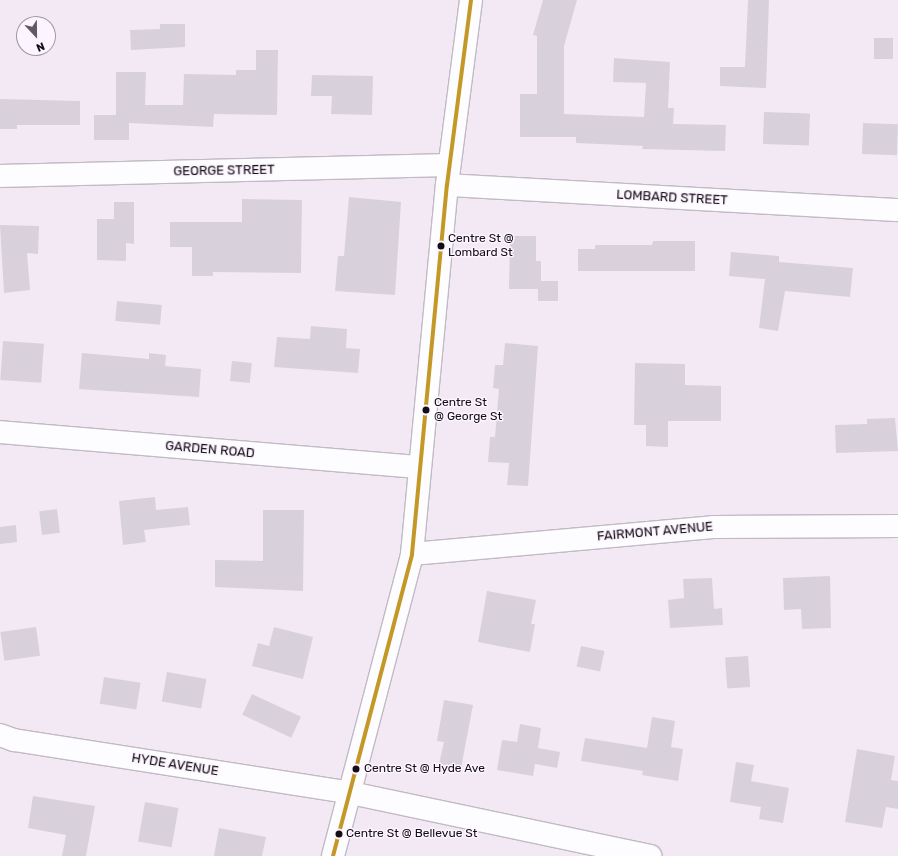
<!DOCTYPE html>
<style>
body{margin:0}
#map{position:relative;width:898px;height:856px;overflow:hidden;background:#f2e9f5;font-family:Rubik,sans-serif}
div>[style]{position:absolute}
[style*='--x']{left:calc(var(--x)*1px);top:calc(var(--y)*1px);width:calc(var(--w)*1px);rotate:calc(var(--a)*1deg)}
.building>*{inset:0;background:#d8d1db;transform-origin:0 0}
.roads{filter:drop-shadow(1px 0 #c1bac4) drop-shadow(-1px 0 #c1bac4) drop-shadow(0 1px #c1bac4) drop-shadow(0 -1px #c1bac4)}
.minor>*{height:22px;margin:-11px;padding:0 11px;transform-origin:11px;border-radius:11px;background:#fdfcfe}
.primary>*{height:22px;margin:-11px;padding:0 11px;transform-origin:11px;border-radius:11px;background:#fdfcfe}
.bus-1>*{height:4px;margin:-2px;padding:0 2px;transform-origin:2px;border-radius:2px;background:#c49826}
.dots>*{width:11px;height:11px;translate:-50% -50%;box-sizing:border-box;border:2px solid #fcf4fe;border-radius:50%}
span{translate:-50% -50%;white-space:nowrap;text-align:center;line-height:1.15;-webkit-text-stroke:3px #fcf4fe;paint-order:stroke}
.bus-label{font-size:12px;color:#130d15}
.left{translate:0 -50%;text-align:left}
.street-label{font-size:13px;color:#130d15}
.north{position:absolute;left:16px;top:16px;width:40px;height:40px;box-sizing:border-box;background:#fcf4fe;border:1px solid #9f98a1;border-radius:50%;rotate:158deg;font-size:11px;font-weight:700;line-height:16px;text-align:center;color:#130d15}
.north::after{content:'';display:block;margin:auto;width:14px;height:18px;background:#615a63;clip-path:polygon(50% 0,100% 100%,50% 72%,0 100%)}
</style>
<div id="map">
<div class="building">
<i style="clip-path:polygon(543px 0,577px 0,564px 46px,564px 114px,644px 117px,646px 83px,613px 82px,614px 58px,670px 62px,668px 108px,674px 108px,673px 124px,726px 125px,725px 151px,642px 149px,643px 146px,576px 143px,576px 137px,520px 137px,520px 94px,537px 94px,537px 36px,533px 35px)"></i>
<i style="clip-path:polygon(748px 0,769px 0,766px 88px,720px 86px,720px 67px,745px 67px)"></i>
<i style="clip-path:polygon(160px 24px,185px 24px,185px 47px,131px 50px,130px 30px,160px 29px)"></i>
<i style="left:874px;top:38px;width:19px;height:21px"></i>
<i style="clip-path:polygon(256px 50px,278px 50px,277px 115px,214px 114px,213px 127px,129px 123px,129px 140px,94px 140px,94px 115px,116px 115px,116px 72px,146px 72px,145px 105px,183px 105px,184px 74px,236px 75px,236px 70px,256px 70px)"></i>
<i style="clip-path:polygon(312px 75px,373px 76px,372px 115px,331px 114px,332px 96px,311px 96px)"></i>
<i style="clip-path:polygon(0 99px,80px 101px,80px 125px,17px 125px,17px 129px,0 129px)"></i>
<i style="left:764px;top:112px;width:46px;height:32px;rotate:2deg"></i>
<i style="left:863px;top:123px;width:35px;height:31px;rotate:2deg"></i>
<i style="clip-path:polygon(349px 197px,401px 202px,395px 295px,335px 291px,338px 256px,344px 256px)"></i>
<i style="clip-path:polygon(242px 199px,302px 200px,301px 273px,213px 272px,213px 276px,192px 276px,192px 247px,170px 247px,170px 222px,242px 222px)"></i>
<i style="clip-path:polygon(114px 202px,134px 202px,134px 244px,126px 243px,126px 261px,97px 260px,97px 219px,114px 219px)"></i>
<i style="clip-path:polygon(0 225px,39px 226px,38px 254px,27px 253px,30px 290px,4px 293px)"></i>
<i style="clip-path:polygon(510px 236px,536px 236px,536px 261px,541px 261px,541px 281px,558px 281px,558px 301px,538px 301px,538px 289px,509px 289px)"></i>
<i style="clip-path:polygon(653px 241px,695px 241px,695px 271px,578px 271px,578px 249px,595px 249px,595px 245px,652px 245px)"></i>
<i style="clip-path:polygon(731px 252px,779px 256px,779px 262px,853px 268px,850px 297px,785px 291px,778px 331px,759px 328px,765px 279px,729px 276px)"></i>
<i style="left:117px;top:301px;width:45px;height:20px;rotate:5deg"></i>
<i style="clip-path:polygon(311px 326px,347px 329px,346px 348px,360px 349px,358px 373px,274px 367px,277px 337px,310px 339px)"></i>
<i style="left:3px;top:341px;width:41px;height:39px;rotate:4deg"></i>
<i style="clip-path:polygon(505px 343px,538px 346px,528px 486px,507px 485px,509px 463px,488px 462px,490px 437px,495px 437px,499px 389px,493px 388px,495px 365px,503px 365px)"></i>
<i style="clip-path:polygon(82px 353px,149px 359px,149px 353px,166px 355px,165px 366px,201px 369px,199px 397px,79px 389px)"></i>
<i style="left:232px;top:361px;width:20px;height:20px;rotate:6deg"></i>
<i style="clip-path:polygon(635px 363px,685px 364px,685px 385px,721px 386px,721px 421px,668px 421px,668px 447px,646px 446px,646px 425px,634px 425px)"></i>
<i style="clip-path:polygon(895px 418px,898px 451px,836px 453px,835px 425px,867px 424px,867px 419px)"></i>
<i style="clip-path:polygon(155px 497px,156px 510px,188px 507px,190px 525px,144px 530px,146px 542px,123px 545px,119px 501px)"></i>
<i style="left:57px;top:509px;width:24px;height:18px;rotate:83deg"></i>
<i style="clip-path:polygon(263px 510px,304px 510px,303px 591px,215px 587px,215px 560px,263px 561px)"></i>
<i style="clip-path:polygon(16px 525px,17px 542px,0 544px,0 527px)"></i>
<i style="clip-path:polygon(830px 576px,831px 628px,802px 629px,801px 609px,784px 610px,783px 578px)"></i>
<i style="clip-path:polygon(712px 578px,714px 609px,722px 608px,723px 625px,670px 628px,668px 600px,684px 598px,683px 579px)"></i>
<i style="clip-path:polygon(487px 591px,536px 600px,531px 624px,535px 624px,530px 652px,478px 642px)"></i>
<i style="left:36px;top:627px;width:29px;height:36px;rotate:82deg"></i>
<i style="clip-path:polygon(274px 627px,313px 637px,303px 679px,252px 666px,258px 643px,269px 646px)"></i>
<i style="left:581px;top:646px;width:24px;height:21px;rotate:12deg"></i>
<i style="left:748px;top:656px;width:31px;height:23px;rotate:86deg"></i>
<i style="left:167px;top:672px;width:40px;height:30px;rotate:10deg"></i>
<i style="left:104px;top:677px;width:37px;height:27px;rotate:9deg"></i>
<i style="left:252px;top:694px;width:54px;height:23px;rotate:25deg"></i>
<i style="clip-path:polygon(444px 700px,473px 705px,461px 768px,439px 764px,444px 742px,437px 741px)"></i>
<i style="clip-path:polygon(652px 717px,675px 721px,671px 747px,683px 749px,678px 781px,642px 775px,643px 771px,581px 761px,585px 738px,647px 748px)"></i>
<i style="clip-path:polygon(520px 724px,541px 728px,538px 748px,560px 752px,557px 768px,535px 764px,533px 776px,497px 770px,502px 740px,517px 742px)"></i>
<i style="clip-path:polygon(857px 749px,895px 756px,891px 780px,898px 781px,898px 809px,886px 807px,882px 828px,845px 822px)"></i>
<i style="clip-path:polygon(736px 762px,754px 765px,751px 781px,789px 788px,783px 823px,759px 819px,761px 807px,730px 802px)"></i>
<i style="clip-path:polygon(33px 796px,95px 806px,86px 856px,62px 856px,66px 835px,28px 828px)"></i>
<i style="left:145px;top:802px;width:34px;height:40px;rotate:10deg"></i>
<i style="clip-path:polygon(219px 828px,266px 837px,262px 856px,214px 856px)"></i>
</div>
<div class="roads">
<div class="minor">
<i style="--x:0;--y:176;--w:449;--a:-1.4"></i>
<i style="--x:447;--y:185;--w:452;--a:3.2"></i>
<i style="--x:0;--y:432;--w:420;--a:4.8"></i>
<i style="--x:412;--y:554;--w:302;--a:-5.1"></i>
<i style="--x:713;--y:527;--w:185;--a:-0.3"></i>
<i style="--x:0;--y:735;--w:15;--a:20"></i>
<i style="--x:14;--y:740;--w:341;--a:8.9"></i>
<i style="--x:351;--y:793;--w:306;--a:11.9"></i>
</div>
<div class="primary">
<i style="--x:333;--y:856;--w:312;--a:-75.3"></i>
<i style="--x:412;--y:554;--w:371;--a:-84.6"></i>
<i style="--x:447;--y:185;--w:187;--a:-82.6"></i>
</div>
</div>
<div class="bus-1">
<i style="--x:333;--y:856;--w:312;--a:-75.3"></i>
<i style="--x:412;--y:554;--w:371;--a:-84.6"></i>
<i style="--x:447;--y:185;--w:187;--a:-82.6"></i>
</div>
<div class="dots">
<i style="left:441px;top:246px;background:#130d15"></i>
<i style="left:426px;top:410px;background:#130d15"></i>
<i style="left:356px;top:769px;background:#130d15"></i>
<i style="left:339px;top:834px;background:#130d15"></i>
</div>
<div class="bus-label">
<span class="left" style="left:448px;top:246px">Centre St @<br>Lombard St</span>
<span class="left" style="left:434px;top:410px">Centre St<br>@ George St</span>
<span class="left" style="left:364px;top:769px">Centre St @ Hyde Ave</span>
<span class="left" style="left:346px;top:834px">Centre St @ Bellevue St</span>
</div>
<div class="street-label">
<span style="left:224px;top:171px;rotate:-1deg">GEORGE STREET</span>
<span style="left:672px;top:198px;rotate:3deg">LOMBARD STREET</span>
<span style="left:210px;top:450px;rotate:5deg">GARDEN ROAD</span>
<span style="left:655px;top:532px;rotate:-5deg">FAIRMONT AVENUE</span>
<span style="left:175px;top:765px;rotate:9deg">HYDE AVENUE</span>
</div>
<div class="north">N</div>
</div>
